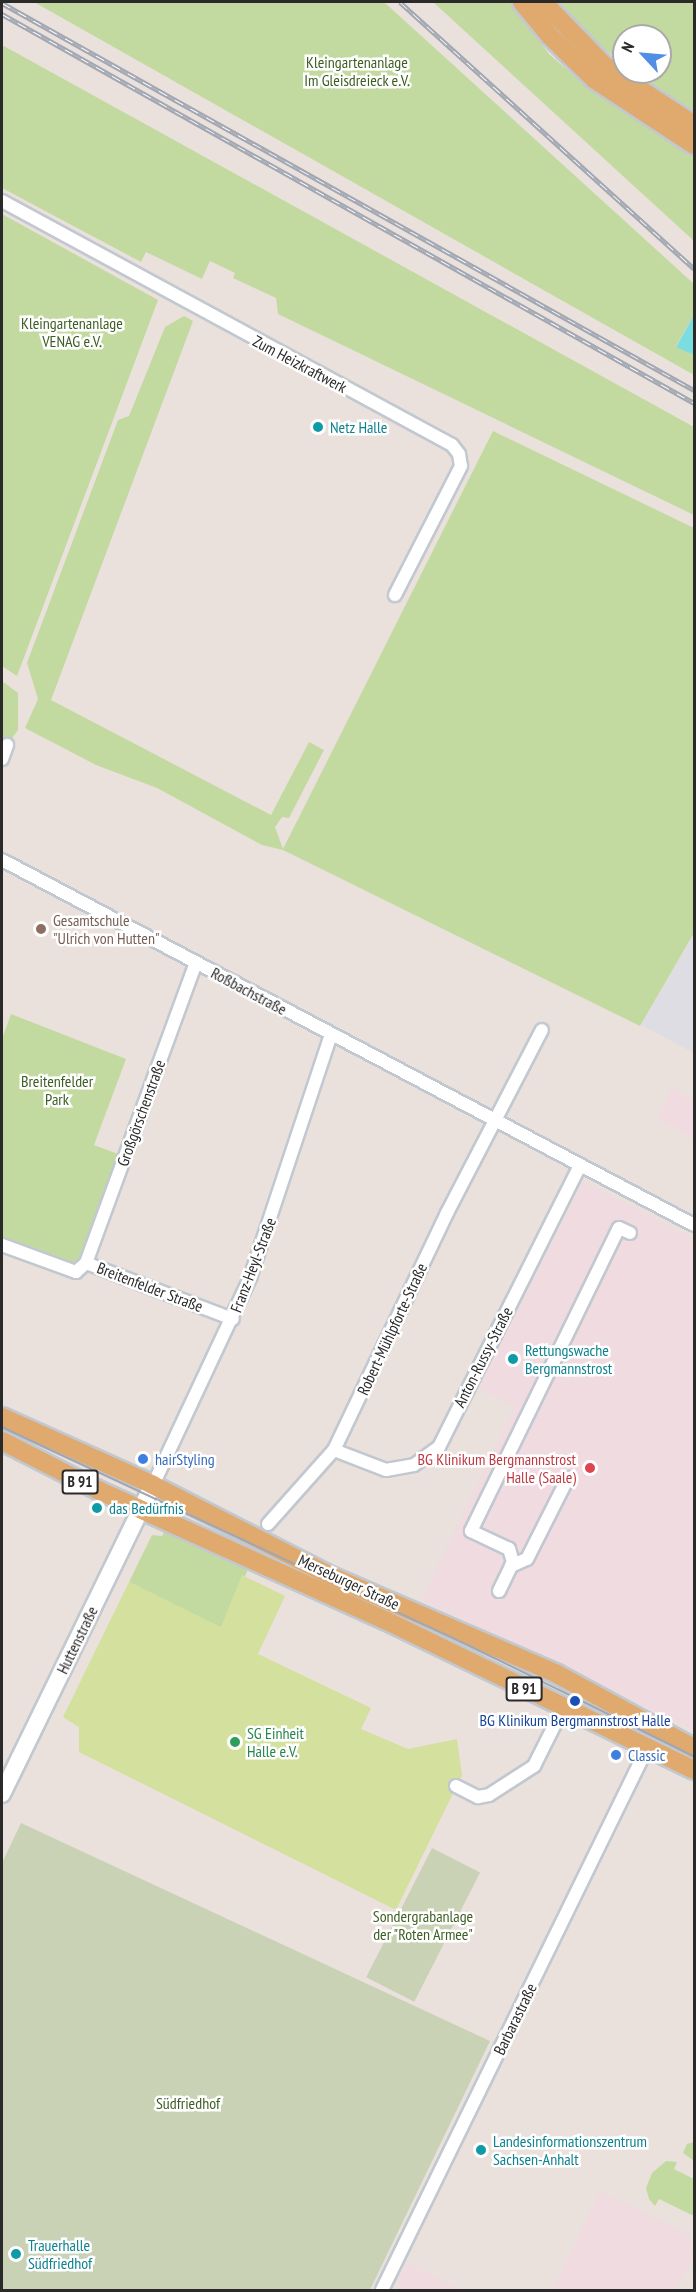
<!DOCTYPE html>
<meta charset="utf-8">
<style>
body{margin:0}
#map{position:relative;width:696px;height:2292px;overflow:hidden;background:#eae1dd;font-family:"PT Sans Narrow",sans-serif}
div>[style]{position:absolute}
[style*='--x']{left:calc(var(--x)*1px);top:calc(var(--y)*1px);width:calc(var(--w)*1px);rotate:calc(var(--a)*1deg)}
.industrial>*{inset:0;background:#dddde3}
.medical>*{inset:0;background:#f0dbe1}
.green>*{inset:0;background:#c2daa0}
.cemetery>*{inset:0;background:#cad2b6;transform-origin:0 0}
.pitch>*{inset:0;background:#d4e09d}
.water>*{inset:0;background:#7cdde0}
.roads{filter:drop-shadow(2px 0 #c2c8cf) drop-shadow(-2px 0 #c2c8cf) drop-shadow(0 2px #c2c8cf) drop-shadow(0 -2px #c2c8cf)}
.street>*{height:12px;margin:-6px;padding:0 6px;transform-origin:6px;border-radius:6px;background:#fff}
.secondary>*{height:16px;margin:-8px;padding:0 8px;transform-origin:8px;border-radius:8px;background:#fff}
.primary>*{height:18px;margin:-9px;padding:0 9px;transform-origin:9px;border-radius:9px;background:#e0a96d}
.tram>*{height:1.5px;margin:-0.75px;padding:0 0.75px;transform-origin:0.75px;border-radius:0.75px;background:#a1a7b2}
.rail>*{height:5px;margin-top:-2.5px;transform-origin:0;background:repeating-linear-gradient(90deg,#fff 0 9px,#a1a7b2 0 18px);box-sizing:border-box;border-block:2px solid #a1a7b2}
.dots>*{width:16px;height:16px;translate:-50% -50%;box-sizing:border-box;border:3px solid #fff;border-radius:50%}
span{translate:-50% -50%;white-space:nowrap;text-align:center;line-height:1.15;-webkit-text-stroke:5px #fff;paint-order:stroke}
.shield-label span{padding:2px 4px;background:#fff;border:2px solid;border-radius:4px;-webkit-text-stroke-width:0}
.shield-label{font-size:15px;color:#2a2a2a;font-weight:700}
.park-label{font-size:16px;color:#3d5e22}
.street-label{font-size:16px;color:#2a2a2a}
.culture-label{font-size:16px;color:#0d838f}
.left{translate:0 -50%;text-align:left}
.education-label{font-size:16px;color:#785e54}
.shop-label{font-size:16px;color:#366cbe}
.health-label{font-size:16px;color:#be3a42}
.right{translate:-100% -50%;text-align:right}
.transit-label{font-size:16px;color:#164399}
.leisure-label{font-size:16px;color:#27864d}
.frame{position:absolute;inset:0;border:3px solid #2a2a2a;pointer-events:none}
.north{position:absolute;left:612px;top:24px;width:60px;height:60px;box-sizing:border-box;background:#fff;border:2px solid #aaa;border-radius:50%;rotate:296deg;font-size:16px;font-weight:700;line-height:24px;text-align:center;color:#2a2a2a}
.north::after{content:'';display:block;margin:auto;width:21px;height:27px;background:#508fe4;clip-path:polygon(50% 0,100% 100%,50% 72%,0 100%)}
</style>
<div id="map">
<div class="industrial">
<i style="clip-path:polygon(694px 934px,694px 1053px,641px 1025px)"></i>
</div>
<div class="medical">
<i style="clip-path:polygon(672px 1088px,694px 1100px,694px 1138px,658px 1119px)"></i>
<i style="clip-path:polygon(583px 1181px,694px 1239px,694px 1730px,421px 1600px,515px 1407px,478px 1388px)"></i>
<i style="clip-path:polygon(600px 2191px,690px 2235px,694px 2255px,676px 2290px,553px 2290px)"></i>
<i style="clip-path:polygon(407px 2263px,427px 2273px,463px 2290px,396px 2290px)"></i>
</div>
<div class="green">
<i style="clip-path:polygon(34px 2px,384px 2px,694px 284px,694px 315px,676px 346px,694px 355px,694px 375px)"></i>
<i style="clip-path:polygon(433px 2px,510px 2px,549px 54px,579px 80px,694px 154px,694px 241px)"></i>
<i style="clip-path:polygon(559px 2px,694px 2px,694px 116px,633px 72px,660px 72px,660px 36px,624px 36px,624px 65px,596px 42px)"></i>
<i style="clip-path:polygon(2px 45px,694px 427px,694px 515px,278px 314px,276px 298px,233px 278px,235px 273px,210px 261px,202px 279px,146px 252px,141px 262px,2px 188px)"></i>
<i style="clip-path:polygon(2px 214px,158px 300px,17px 676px,2px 666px)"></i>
<i style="clip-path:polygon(184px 316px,193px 321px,51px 700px,271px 815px,309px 742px,324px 750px,289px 818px,282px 817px,275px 827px,283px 849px,493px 431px,694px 528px,694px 933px,640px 1026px,283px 850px,262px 845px,157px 788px,96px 765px,25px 728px,38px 699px,27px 663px,118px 420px,129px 416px,165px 327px)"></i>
<i style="clip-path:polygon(2px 681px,18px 693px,18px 730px,7px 745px,2px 743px)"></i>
<i style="clip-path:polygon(11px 1014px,126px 1059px,94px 1145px,118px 1154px,75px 1268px,2px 1239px,2px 1039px)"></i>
<i style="clip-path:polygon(168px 1525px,251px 1563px,221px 1628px,129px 1582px,152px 1535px,162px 1536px)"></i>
<i style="clip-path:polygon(694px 2142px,694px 2161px,683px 2153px,687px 2144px)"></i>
<i style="clip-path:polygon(666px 2161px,677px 2162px,674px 2169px,694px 2179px,694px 2216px,659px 2199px,655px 2206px,649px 2199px,646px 2188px,652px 2173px)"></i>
</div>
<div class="cemetery">
<i style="clip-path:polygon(21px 1823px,490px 2041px,370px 2290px,2px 2290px,2px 1863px)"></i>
<i style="left:432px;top:1848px;width:54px;height:145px;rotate:27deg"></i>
</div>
<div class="pitch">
<i style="clip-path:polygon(242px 1575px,285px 1596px,258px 1654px,371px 1708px,361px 1729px,408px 1749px,457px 1739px,462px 1775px,396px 1910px,79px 1752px,79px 1727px,63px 1717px,129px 1582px,221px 1627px)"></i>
</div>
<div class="water">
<i style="clip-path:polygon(694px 315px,694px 355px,676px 347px)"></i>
</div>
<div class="roads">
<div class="street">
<i style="--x:2;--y:201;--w:512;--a:28.47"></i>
<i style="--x:452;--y:445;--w:11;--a:52"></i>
<i style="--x:459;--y:454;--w:12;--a:81"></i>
<i style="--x:461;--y:466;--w:145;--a:117.1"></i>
<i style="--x:2;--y:759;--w:15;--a:-70"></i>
<i style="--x:2;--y:860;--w:782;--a:27.81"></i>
<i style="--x:2;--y:1245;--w:79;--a:20"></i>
<i style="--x:76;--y:1272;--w:13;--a:-42"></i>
<i style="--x:86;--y:1263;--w:157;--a:20.9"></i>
<i style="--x:86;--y:1263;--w:320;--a:-69.9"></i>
<i style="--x:334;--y:1450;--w:56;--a:21"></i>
<i style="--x:386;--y:1470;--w:28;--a:-10"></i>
<i style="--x:414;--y:1465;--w:31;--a:-36"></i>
<i style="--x:439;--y:1447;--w:315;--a:-63.4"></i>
<i style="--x:153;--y:1485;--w:229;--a:-64.9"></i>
<i style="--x:250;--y:1278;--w:256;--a:-71.6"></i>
<i style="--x:268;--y:1524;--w:99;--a:-48.3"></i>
<i style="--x:334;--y:1450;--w:263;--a:-64.5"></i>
<i style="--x:447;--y:1213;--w:206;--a:-62.6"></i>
<i style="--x:511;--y:1566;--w:17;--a:-24"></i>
<i style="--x:527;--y:1559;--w:91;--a:-63.2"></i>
<i style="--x:499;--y:1591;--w:32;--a:-64"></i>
<i style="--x:513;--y:1562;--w:14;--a:-107"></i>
<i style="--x:509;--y:1549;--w:42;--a:-154.7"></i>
<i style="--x:471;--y:1531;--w:337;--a:-64"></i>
<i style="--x:619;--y:1228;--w:12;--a:24"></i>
<i style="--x:456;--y:1786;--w:25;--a:27"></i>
<i style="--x:478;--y:1797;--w:11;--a:-10"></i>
<i style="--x:489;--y:1795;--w:54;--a:-32.8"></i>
<i style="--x:534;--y:1766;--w:65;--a:-63.4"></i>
<i style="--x:382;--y:2290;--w:603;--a:-63.94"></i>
</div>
<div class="secondary">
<i style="--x:2;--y:1794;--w:344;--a:-64"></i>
</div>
<div class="primary">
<i style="--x:522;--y:2;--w:43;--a:50.7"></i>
<i style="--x:549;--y:35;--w:64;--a:44.4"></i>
<i style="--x:595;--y:80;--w:118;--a:33.3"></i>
<i style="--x:543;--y:2;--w:89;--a:45.9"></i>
<i style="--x:605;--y:66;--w:107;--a:33.5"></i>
<i style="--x:2;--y:1417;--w:166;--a:24.2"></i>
<i style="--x:153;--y:1485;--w:200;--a:27.1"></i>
<i style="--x:331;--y:1576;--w:246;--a:23.4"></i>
<i style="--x:557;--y:1674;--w:156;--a:28.4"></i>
<i style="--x:2;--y:1441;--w:110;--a:27"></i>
<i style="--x:100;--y:1491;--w:313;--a:24.4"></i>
<i style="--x:385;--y:1620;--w:343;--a:25.9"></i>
</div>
</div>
<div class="tram">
<i style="--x:2;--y:1427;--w:519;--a:25.08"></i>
<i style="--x:472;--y:1647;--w:247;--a:26.2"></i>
</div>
<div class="rail">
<i style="--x:400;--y:2;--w:397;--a:42.2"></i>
<i style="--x:2;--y:3;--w:793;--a:29.22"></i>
<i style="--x:2;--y:14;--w:794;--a:29.34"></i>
</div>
<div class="dots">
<i style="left:318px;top:427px;background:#0f9aa8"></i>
<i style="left:41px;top:929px;background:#8d6e63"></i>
<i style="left:513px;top:1359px;background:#0f9aa8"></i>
<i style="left:143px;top:1459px;background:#3f7fe0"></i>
<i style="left:590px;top:1468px;background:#e0444e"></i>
<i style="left:97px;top:1508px;background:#0f9aa8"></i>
<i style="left:575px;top:1701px;background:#1a4fb4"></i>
<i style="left:235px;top:1742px;background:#2e9e5b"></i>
<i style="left:616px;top:1755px;background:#3f7fe0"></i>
<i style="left:481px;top:2150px;background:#0f9aa8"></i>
<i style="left:16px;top:2254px;background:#0f9aa8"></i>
</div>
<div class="shield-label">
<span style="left:80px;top:1482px">B 91</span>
<span style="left:524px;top:1689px">B 91</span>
</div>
<div class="park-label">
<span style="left:357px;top:71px">Kleingartenanlage<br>Im Gleisdreieck e.V.</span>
<span style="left:72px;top:332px">Kleingartenanlage<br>VENAG e.V.</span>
<span style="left:57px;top:1090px">Breitenfelder<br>Park</span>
<span style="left:423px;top:1925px">Sondergrabanlage<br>der "Roten Armee"</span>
<span style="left:188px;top:2103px">Südfriedhof</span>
</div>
<div class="street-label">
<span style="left:300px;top:364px;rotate:28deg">Zum Heizkraftwerk</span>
<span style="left:249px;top:991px;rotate:28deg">Roßbachstraße</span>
<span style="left:141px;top:1113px;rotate:-70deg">Großgörschenstraße</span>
<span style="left:253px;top:1265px;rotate:-69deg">Franz-Heyl-Straße</span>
<span style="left:150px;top:1287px;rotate:21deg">Breitenfelder Straße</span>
<span style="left:392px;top:1329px;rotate:-65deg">Robert-Mühlpforte-Straße</span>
<span style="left:483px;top:1357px;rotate:-63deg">Anton-Russy-Straße</span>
<span style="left:349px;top:1582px;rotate:25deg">Merseburger Straße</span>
<span style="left:77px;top:1640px;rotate:-64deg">Huttenstraße</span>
<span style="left:515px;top:2019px;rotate:-64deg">Barbarastraße</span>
</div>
<div class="culture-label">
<span class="left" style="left:330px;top:427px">Netz Halle</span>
<span class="left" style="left:525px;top:1359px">Rettungswache<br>Bergmannstrost</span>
<span class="left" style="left:109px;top:1508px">das Bedürfnis</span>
<span class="left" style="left:493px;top:2150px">Landesinformationszentrum<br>Sachsen-Anhalt</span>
<span class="left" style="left:28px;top:2254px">Trauerhalle<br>Südfriedhof</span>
</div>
<div class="education-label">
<span class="left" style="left:53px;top:929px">Gesamtschule<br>"Ulrich von Hutten"</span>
</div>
<div class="shop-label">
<span class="left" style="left:155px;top:1459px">hairStyling</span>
<span class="left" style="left:628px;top:1755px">Classic</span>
</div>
<div class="health-label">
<span class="right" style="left:576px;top:1468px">BG Klinikum Bergmannstrost<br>Halle (Saale)</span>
</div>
<div class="transit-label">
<span style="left:575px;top:1720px">BG Klinikum Bergmannstrost Halle</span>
</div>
<div class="leisure-label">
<span class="left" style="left:247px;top:1742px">SG Einheit<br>Halle e.V.</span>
</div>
<div class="frame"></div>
<div class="north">N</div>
</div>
